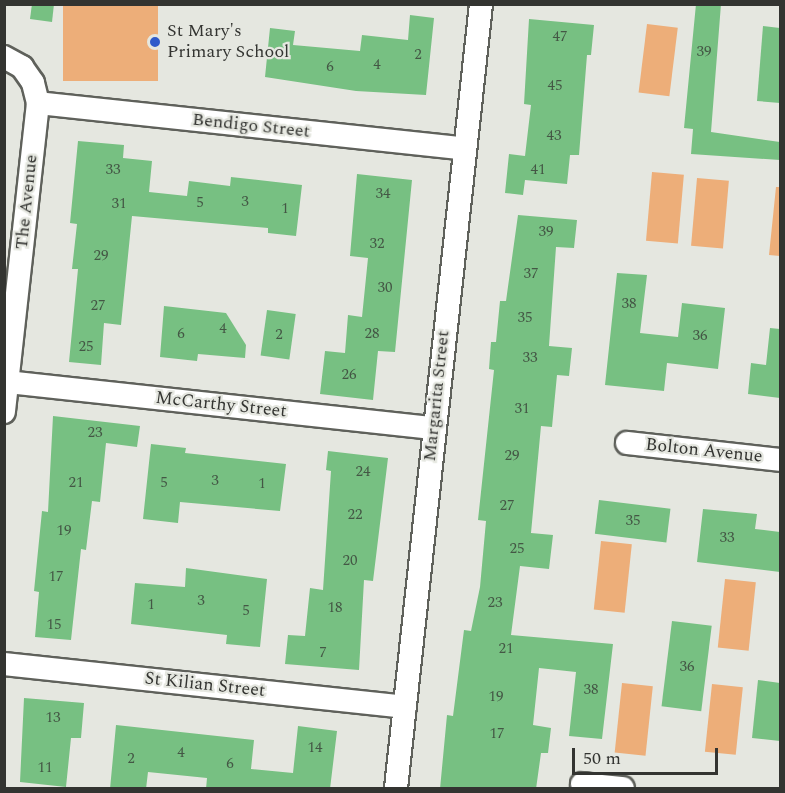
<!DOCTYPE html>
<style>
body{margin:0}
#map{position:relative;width:785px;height:793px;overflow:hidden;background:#e5e7e0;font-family:Spectral,serif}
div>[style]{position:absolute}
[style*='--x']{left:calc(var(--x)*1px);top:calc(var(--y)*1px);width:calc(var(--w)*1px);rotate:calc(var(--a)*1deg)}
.green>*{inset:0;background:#edae79;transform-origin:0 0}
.building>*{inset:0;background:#77c082;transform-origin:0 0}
.roads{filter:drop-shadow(2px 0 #5f615b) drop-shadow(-2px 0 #5f615b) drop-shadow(0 2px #5f615b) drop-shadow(0 -2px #5f615b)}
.street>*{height:22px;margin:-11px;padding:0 11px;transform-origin:11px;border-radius:11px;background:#fff}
.dots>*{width:16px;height:16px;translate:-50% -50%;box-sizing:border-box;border:3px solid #e5e7e0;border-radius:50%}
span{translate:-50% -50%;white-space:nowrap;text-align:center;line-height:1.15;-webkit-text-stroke:4.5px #e5e7e0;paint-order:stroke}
.number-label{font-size:15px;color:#445745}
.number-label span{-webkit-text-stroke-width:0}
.poi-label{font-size:18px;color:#333431}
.left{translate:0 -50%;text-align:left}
.street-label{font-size:18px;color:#333431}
.frame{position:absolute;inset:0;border:6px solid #333431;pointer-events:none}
.scale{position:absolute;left:572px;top:748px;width:146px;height:27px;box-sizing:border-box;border:3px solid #333431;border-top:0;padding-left:8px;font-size:18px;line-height:21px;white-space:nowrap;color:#333431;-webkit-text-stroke:4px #e5e7e0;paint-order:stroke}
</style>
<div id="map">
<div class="green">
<i style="left:63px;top:5px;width:95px;height:76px"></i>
<i style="left:647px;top:24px;width:31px;height:69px;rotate:7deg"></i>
<i style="left:652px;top:172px;width:32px;height:69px;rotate:5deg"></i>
<i style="left:697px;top:178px;width:32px;height:68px;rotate:5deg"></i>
<i style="clip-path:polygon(776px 187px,780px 187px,780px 256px,769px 255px)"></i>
<i style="left:601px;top:541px;width:31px;height:69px;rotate:6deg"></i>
<i style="left:725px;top:579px;width:31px;height:69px;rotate:6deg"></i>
<i style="left:622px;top:683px;width:31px;height:70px;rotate:6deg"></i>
<i style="left:712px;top:684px;width:31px;height:68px;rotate:6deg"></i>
</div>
<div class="building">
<i style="clip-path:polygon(32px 4px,54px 4px,52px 22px,30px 19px)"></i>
<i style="clip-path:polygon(696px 4px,721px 4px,711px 132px,780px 142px,780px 160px,691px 154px,693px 129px,684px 128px)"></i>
<i style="clip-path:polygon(410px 15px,434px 18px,426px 95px,356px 91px,265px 77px,270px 28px,295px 31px,293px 45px,360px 51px,362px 35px,408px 40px)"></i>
<i style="clip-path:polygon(529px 19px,594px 25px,591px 55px,587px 55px,579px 155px,570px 155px,567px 184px,525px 180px,523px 195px,505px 193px,509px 154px,525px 156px,531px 105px,524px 104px)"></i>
<i style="clip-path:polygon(763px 26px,780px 28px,780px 103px,757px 101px)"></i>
<i style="clip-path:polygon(78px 141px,124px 145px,123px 158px,152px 161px,149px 192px,187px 196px,189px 181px,230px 186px,231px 177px,302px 185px,296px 236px,268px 233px,268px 228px,132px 216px,121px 325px,104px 323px,101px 365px,69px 362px,78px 269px,72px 269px,77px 224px,70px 223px)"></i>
<i style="clip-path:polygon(357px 174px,412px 180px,395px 352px,378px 351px,373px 400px,320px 394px,325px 351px,345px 353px,348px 315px,362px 317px,368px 258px,350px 256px)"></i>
<i style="clip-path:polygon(518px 215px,577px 220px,574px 248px,556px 247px,549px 346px,572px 348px,569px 376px,557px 375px,552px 427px,541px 426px,531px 533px,553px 535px,549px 569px,520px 566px,511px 635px,613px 644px,602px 739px,569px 736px,576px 672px,539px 668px,533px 725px,551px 728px,548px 753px,541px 753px,536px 789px,440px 789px,447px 715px,453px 716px,464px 630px,471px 631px,480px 587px,486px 521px,478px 520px,494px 370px,489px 369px,491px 342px,496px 342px,500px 301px,506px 301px)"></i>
<i style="clip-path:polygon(617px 273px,647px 275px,640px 333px,678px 337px,682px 303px,725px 308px,718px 369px,667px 363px,664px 391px,605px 385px)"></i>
<i style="clip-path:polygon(164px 306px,226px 313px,246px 345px,245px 358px,198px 354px,197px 361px,160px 357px)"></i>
<i style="left:267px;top:310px;width:29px;height:46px;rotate:8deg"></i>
<i style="clip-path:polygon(770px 328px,780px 329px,780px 398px,748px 394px,751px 363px,766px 365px)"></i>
<i style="clip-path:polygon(53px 416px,140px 426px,137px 447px,106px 443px,100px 502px,92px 501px,86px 550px,81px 549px,71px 640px,35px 637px,39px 592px,34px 591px,42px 511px,48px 512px)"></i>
<i style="clip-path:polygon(151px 444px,186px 448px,185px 453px,286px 464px,280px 511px,180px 502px,178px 523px,143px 519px)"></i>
<i style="clip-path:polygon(328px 451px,388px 458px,373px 581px,364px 580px,359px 670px,285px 664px,288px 635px,305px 636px,310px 588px,323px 590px,331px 471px,326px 470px)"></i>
<i style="left:599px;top:500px;width:72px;height:34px;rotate:7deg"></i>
<i style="clip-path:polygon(703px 509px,757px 514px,755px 529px,780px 532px,780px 572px,697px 562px)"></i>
<i style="clip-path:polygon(186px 568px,267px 579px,260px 647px,226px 644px,227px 635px,131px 624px,135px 583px,185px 587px)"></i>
<i style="left:672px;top:621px;width:40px;height:86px;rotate:7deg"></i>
<i style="clip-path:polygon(758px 680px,780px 683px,780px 741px,752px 738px)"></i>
<i style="clip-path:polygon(24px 698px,84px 703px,81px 738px,71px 738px,66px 787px,20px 782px)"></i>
<i style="clip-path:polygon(116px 725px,254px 740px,251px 769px,293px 773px,298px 726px,337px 731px,330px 789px,206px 789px,207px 778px,148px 772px,146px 789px,110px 789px)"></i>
</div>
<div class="roads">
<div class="street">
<i style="--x:4;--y:57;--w:21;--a:29"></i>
<i style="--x:22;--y:67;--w:19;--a:55"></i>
<i style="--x:33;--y:83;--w:21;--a:76"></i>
<i style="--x:38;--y:103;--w:311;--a:96.3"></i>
<i style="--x:38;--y:103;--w:429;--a:6.1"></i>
<i style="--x:8;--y:382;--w:428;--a:6.2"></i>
<i style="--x:627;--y:443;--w:154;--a:6.3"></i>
<i style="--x:4;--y:664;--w:403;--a:6.1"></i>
<i style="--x:582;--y:784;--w:41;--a:5.6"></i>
<i style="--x:396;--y:788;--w:789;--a:-83.81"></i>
</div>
</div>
<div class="dots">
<i style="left:155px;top:42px;background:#2f5aca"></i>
</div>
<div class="number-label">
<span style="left:560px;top:37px">47</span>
<span style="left:704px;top:52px">39</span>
<span style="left:418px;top:55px">2</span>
<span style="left:377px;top:65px">4</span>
<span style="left:330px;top:67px">6</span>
<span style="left:555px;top:86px">45</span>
<span style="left:554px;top:136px">43</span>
<span style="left:113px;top:170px">33</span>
<span style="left:538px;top:170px">41</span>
<span style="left:383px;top:194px">34</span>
<span style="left:245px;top:202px">3</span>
<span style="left:200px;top:203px">5</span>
<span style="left:119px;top:204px">31</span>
<span style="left:285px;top:209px">1</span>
<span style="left:546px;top:232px">39</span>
<span style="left:377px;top:244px">32</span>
<span style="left:101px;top:256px">29</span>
<span style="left:531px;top:274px">37</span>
<span style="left:385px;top:288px">30</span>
<span style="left:629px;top:304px">38</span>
<span style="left:98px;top:306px">27</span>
<span style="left:525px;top:318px">35</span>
<span style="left:223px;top:329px">4</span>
<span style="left:181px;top:334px">6</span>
<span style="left:372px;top:334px">28</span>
<span style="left:279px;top:335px">2</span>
<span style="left:700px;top:336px">36</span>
<span style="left:86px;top:347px">25</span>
<span style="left:530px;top:358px">33</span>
<span style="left:349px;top:375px">26</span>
<span style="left:522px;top:409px">31</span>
<span style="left:95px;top:433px">23</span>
<span style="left:512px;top:456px">29</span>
<span style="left:363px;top:472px">24</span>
<span style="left:215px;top:481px">3</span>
<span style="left:76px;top:483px">21</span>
<span style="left:164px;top:483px">5</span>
<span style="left:262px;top:484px">1</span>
<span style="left:507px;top:506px">27</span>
<span style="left:355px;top:515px">22</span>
<span style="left:633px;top:521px">35</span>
<span style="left:64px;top:531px">19</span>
<span style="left:727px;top:538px">33</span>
<span style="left:517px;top:549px">25</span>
<span style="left:350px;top:561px">20</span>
<span style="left:56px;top:577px">17</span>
<span style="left:201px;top:601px">3</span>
<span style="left:495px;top:603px">23</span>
<span style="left:151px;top:605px">1</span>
<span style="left:335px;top:608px">18</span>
<span style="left:246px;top:611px">5</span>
<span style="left:54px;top:625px">15</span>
<span style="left:506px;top:649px">21</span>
<span style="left:323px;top:653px">7</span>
<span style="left:687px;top:667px">36</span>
<span style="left:591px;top:690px">38</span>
<span style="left:496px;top:697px">19</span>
<span style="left:53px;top:718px">13</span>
<span style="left:497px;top:734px">17</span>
<span style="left:315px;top:748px">14</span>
<span style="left:181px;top:753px">4</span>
<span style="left:131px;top:759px">2</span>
<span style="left:230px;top:764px">6</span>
<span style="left:45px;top:768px">11</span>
</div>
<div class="poi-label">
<span class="left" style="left:167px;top:42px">St Mary's<br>Primary School</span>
</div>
<div class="street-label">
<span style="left:251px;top:126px;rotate:6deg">Bendigo Street</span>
<span style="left:27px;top:202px;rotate:-84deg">The Avenue</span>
<span style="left:437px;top:396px;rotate:-84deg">Margarita Street</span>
<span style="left:221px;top:405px;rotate:6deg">McCarthy Street</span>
<span style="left:704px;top:451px;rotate:6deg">Bolton Avenue</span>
<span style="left:205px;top:685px;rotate:6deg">St Kilian Street</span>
</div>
<div class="frame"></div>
<div class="scale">50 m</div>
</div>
